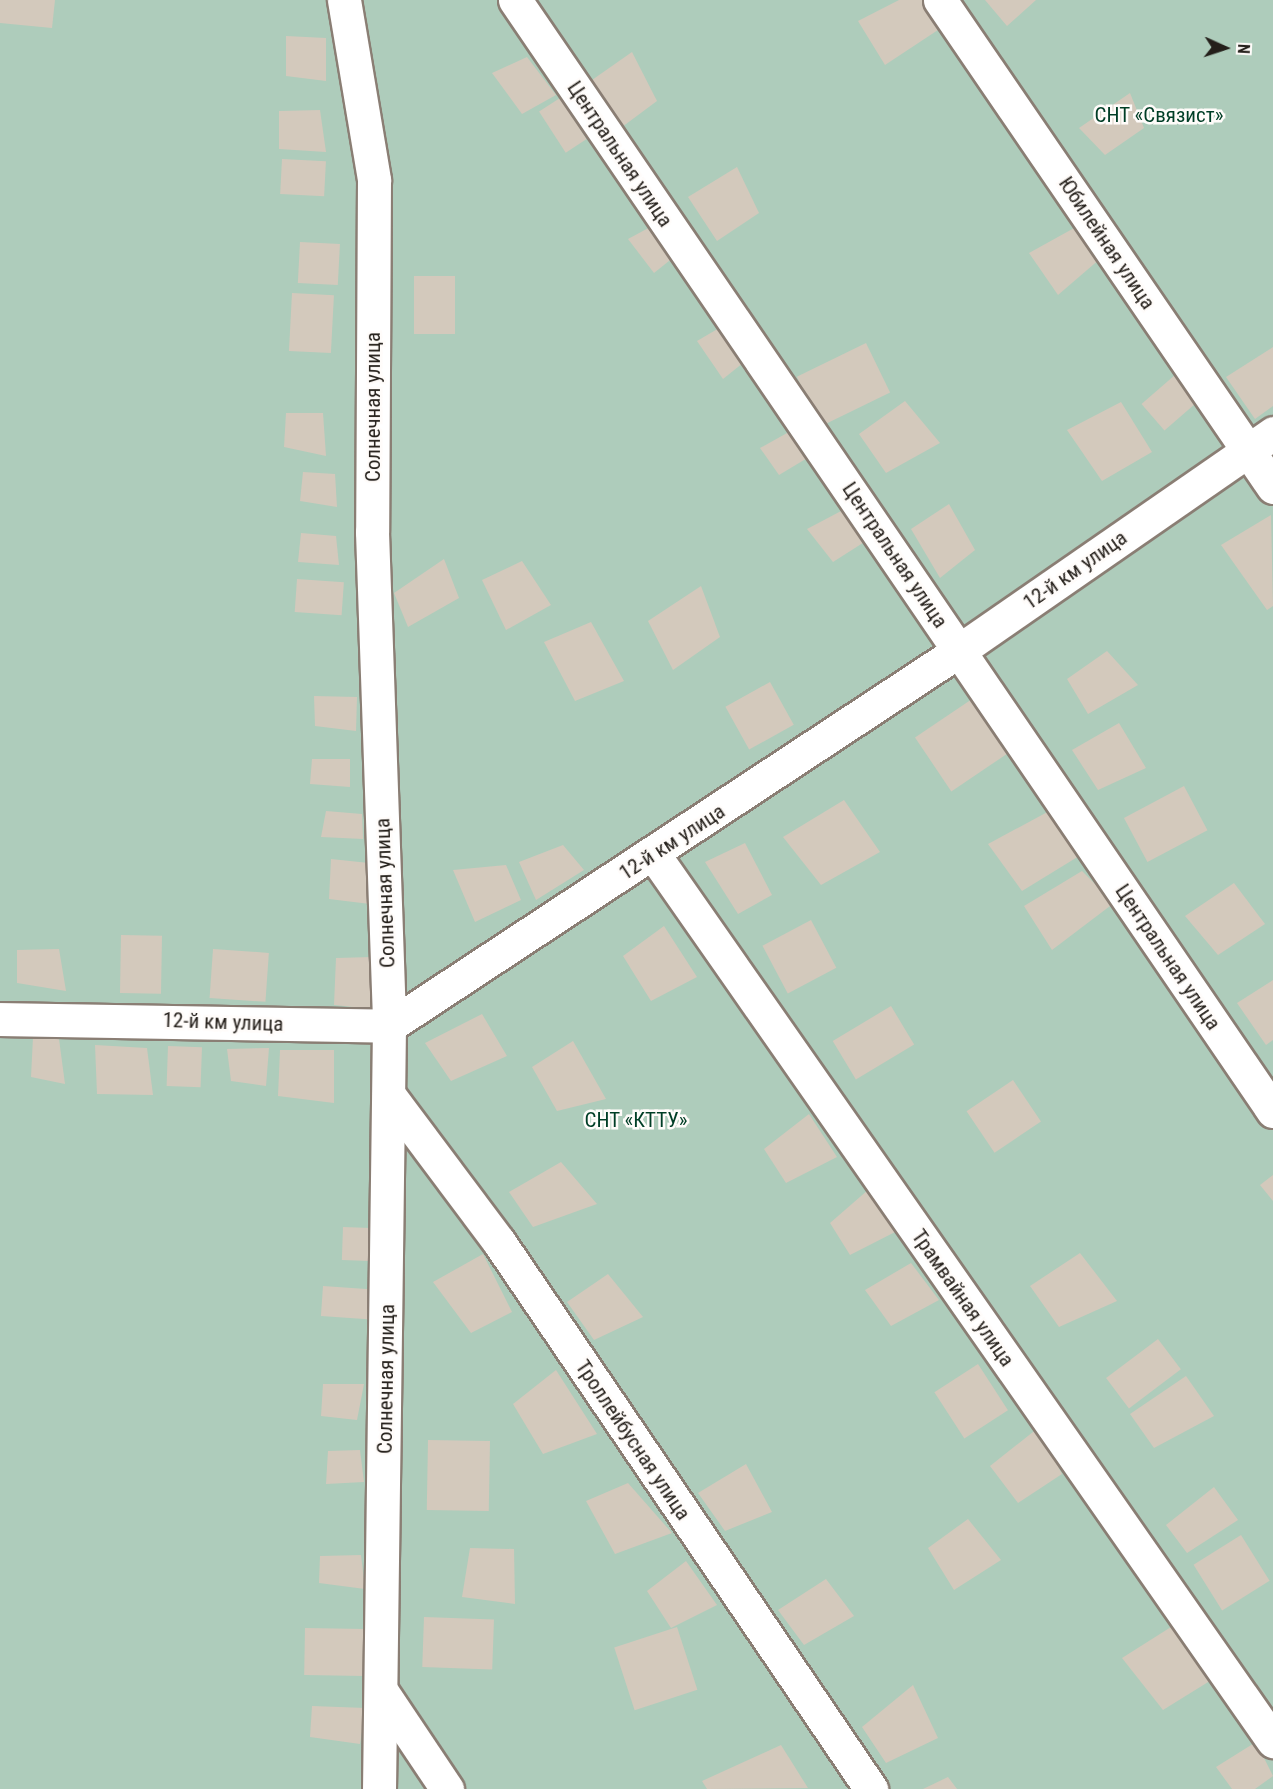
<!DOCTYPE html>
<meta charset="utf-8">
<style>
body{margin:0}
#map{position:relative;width:1273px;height:1789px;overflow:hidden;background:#fbede1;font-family:"Roboto Condensed",sans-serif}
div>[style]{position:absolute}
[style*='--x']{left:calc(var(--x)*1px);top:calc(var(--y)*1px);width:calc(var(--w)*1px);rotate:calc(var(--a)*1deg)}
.green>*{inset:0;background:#aeccbb;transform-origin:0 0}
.building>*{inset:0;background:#d3c9bc;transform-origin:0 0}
.roads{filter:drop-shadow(2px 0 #8a7e74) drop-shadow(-2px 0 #8a7e74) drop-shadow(0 2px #8a7e74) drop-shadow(0 -2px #8a7e74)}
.minor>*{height:33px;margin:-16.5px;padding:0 16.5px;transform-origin:16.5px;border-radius:16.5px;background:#fff}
span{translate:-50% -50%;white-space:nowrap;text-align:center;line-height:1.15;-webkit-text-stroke:5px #fffcfa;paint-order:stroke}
.park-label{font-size:21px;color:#003e26}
.street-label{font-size:21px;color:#241f1a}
.north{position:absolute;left:1195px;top:18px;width:60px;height:60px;-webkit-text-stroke:4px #fffcfa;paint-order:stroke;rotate:93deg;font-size:16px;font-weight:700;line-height:24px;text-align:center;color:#241f1a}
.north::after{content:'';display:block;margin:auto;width:21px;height:27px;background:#241f1a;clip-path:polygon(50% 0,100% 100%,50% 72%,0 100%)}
</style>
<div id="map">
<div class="green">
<i style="left:0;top:0;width:1273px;height:1789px"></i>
</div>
<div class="building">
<i style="clip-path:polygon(0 0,55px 0,52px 28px,0 23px)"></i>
<i style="clip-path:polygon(899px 0,925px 0,941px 28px,885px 65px,858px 21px)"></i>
<i style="clip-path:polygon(985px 0,1036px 0,1007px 26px)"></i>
<i style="clip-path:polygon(286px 36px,326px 38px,326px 81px,286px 76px)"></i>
<i style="clip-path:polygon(632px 52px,657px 101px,622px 127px,592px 80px)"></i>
<i style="clip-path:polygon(527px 57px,556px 95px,522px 114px,492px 73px)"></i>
<i style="clip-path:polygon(1130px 93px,1144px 128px,1105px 155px,1079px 128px)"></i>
<i style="left:560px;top:98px;width:49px;height:25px;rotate:57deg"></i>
<i style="clip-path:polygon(320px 110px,326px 152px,279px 149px,279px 111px)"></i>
<i style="left:282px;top:159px;width:44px;height:35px;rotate:3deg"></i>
<i style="clip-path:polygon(737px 167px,759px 213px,717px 241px,688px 197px)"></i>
<i style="clip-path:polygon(1085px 222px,1108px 252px,1058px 295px,1029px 253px)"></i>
<i style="clip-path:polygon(654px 225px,674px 257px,654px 273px,628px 239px)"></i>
<i style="left:300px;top:242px;width:40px;height:41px;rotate:3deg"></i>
<i style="left:414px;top:276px;width:41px;height:58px"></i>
<i style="left:292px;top:293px;width:42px;height:58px;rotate:3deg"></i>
<i style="clip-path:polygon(726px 324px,748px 359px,723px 379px,697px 341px)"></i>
<i style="left:866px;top:343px;width:55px;height:77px;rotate:64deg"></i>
<i style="clip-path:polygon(1273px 347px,1273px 406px,1255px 419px,1226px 377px)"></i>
<i style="left:1183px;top:368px;width:35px;height:55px;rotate:49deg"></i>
<i style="clip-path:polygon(905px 401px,940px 443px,886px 473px,859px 434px)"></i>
<i style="clip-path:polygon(1121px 402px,1152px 452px,1102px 481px,1067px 430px)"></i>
<i style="clip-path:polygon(286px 413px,323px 413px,326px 456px,284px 447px)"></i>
<i style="clip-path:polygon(796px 428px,814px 454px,779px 475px,760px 448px)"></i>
<i style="clip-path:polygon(303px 472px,335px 474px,337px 507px,300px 501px)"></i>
<i style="clip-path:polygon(949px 504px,975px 550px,940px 578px,911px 529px)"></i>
<i style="clip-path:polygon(843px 510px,866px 541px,833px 562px,807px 529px)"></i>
<i style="clip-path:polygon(1271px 515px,1273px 606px,1267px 610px,1221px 545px)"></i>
<i style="clip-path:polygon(301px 533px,336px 536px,339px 565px,298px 562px)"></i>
<i style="clip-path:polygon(444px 559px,459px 598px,408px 627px,394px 593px)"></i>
<i style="clip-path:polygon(522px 561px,551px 605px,506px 630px,482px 580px)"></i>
<i style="left:297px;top:579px;width:47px;height:33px;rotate:4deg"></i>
<i style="clip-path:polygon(701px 586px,720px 637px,673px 670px,648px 621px)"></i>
<i style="clip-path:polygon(591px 622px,624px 681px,575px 701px,544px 642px)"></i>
<i style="clip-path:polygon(1107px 651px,1138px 685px,1088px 714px,1067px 679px)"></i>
<i style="left:770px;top:682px;width:49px;height:51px;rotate:61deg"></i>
<i style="left:978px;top:695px;width:65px;height:76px;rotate:56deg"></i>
<i style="clip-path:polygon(314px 696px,357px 697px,356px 731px,315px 726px)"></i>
<i style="clip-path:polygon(1119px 723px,1146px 768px,1098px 790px,1072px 750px)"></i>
<i style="clip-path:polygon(312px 759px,350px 759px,350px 787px,310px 784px)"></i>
<i style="left:1184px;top:786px;width:50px;height:68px;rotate:62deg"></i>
<i style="clip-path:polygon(844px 800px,880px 852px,821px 885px,783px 837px)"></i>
<i style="clip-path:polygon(1053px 809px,1084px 853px,1022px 891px,988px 844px)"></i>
<i style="clip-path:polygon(326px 811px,362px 814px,363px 839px,321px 837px)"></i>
<i style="clip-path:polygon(745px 843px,772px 895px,738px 914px,705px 862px)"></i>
<i style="clip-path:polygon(563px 845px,584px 870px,536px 900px,519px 862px)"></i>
<i style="clip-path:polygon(331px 859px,369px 863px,370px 904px,329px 899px)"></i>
<i style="clip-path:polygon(506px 865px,521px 900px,475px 922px,453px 870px)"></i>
<i style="clip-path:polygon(1082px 871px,1114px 903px,1052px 950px,1024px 906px)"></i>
<i style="clip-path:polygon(1234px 883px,1265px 924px,1218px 955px,1185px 916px)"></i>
<i style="left:811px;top:920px;width:54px;height:55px;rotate:62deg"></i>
<i style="clip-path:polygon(664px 926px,697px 977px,651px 1001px,623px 956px)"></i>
<i style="left:121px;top:935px;width:41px;height:58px;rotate:1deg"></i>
<i style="clip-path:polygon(59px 949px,66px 991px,17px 983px,17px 950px)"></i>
<i style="left:213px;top:949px;width:56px;height:49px;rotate:4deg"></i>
<i style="clip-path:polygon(372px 957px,373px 1009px,334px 1005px,336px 958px)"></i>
<i style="clip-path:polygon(1273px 980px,1273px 1040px,1266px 1045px,1237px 1003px)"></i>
<i style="left:891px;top:1006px;width:45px;height:68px;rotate:59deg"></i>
<i style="clip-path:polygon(482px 1014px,507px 1056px,451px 1081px,425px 1043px)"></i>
<i style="clip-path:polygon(33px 1037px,59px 1039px,65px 1084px,31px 1077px)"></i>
<i style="clip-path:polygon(573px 1041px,606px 1099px,557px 1111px,532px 1067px)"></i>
<i style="clip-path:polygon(95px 1045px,147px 1048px,153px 1095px,97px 1094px)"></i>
<i style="left:168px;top:1046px;width:34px;height:40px;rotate:2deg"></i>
<i style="clip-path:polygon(269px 1048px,266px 1086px,231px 1081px,227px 1049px)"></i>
<i style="clip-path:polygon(280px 1050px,334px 1050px,334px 1103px,278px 1096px)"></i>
<i style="left:1013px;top:1080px;width:50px;height:56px;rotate:56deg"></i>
<i style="clip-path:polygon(809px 1114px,837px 1157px,786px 1183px,764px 1149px)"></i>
<i style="clip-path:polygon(561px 1162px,597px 1204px,533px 1227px,509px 1192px)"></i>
<i style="clip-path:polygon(1273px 1175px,1273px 1201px,1260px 1185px)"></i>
<i style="clip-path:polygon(876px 1183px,899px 1230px,850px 1255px,830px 1223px)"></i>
<i style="left:343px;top:1227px;width:28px;height:33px;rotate:2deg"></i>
<i style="clip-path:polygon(1080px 1253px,1117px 1301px,1059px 1327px,1030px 1286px)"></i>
<i style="clip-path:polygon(483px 1254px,512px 1312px,471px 1333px,433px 1282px)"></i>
<i style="clip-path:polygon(911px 1263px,939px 1300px,891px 1326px,865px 1290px)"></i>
<i style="clip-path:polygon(608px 1274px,643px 1317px,594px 1340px,567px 1302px)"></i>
<i style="left:323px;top:1286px;width:47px;height:30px;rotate:4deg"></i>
<i style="left:1158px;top:1339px;width:38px;height:65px;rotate:53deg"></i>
<i style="left:978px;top:1364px;width:55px;height:52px;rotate:57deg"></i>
<i style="clip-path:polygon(556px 1370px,597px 1434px,543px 1454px,513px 1404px)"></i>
<i style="clip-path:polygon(1186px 1376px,1214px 1416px,1154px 1448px,1130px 1414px)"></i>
<i style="clip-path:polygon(323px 1384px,364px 1384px,357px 1420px,321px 1416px)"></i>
<i style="clip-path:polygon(1038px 1428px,1062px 1474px,1018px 1503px,990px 1466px)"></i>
<i style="left:428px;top:1440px;width:62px;height:70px;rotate:1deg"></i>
<i style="clip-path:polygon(360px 1450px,364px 1482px,326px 1484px,328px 1451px)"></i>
<i style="clip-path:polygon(746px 1464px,772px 1512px,725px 1531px,698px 1493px)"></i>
<i style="clip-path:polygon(628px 1483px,672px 1533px,615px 1554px,586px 1501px)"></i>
<i style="clip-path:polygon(1214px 1487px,1238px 1520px,1187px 1553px,1166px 1525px)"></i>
<i style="clip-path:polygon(968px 1519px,1001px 1560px,954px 1590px,928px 1548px)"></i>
<i style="left:1241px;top:1535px;width:54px;height:56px;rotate:58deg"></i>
<i style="clip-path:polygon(470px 1548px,514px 1549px,515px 1604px,462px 1597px)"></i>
<i style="clip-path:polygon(361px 1555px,365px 1589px,319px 1583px,320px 1556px)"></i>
<i style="clip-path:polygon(686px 1561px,717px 1605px,671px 1628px,647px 1591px)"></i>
<i style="clip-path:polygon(826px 1579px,854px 1616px,804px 1645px,778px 1610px)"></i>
<i style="left:424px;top:1617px;width:70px;height:50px;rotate:2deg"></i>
<i style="left:677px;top:1627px;width:66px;height:66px;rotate:72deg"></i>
<i style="clip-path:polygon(1171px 1627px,1213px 1679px,1163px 1710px,1122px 1658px)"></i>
<i style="left:305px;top:1628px;width:60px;height:47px;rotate:1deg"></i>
<i style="clip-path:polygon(913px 1685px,938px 1738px,886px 1763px,862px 1727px)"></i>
<i style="clip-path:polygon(312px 1706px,366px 1708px,360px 1744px,310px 1737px)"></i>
<i style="clip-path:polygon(1256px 1742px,1273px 1776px,1255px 1789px,1232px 1789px,1216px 1767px)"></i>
<i style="clip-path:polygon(781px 1745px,808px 1788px,707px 1789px,702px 1781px)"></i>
<i style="clip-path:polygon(948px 1777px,957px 1789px,923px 1789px)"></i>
</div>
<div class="roads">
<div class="minor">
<i style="--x:344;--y:0;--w:182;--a:80.5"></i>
<i style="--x:374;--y:180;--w:352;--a:90.3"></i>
<i style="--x:372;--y:532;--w:494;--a:88"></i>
<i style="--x:389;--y:1026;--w:763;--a:90.75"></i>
<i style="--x:515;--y:0;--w:1345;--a:55.7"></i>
<i style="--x:940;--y:0;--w:590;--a:55.64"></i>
<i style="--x:654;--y:855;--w:1081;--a:55.06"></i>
<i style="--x:0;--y:1019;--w:389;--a:1"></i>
<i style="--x:389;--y:1026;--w:684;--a:-33.36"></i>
<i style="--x:960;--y:650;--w:381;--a:-34.7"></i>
<i style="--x:389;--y:1095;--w:184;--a:53.2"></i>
<i style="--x:499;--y:1242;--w:662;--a:55.78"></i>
<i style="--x:382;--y:1692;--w:117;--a:56.2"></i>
</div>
</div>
<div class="park-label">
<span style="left:1159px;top:115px">СНТ «Связист»</span>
<span style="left:636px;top:1120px">СНТ «КТТУ»</span>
</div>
<div class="street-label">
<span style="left:620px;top:154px;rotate:56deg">Центральная улица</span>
<span style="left:1107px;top:243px;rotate:56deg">Юбилейная улица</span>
<span style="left:373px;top:407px;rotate:-90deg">Солнечная улица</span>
<span style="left:895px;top:555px;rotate:56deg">Центральная улица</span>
<span style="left:1075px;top:570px;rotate:-35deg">12-й км улица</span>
<span style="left:672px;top:842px;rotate:-33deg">12-й км улица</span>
<span style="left:385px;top:893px;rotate:-92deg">Солнечная улица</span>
<span style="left:1168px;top:957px;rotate:56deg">Центральная улица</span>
<span style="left:223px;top:1022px;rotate:2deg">12-й км улица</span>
<span style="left:963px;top:1298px;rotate:55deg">Трамвайная улица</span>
<span style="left:386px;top:1379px;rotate:-89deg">Солнечная улица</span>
<span style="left:633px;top:1440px;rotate:56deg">Троллейбусная улица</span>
</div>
<div class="north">N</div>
</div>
